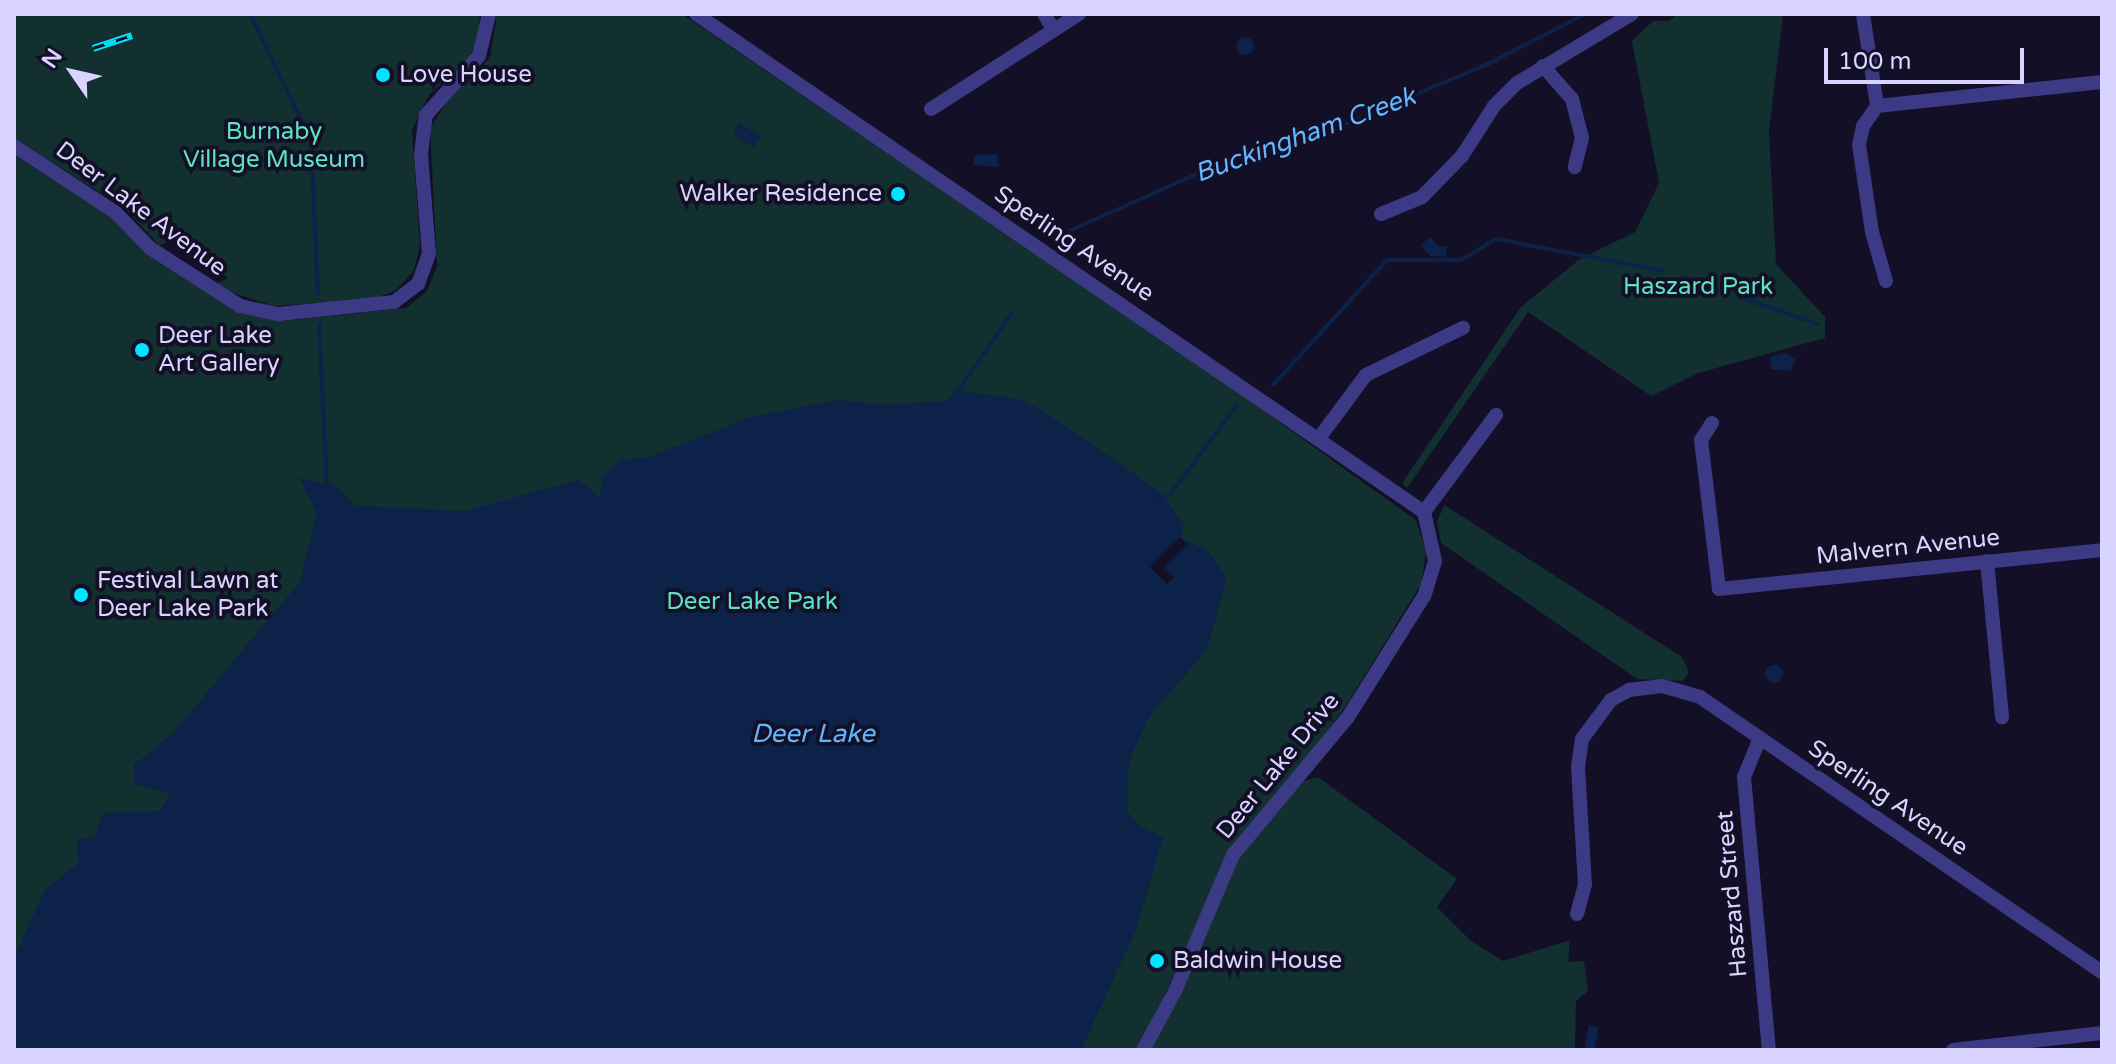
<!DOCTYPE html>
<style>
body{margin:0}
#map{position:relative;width:2116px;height:1064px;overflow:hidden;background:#130f26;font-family:"Varela Round",sans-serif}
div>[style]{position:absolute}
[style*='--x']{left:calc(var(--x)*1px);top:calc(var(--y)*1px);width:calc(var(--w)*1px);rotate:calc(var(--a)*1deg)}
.green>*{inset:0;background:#12302f}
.water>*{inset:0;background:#0c2248;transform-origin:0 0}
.round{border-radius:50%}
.pier>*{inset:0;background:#130f26}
.stream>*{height:4px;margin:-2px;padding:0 2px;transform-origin:2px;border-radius:2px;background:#0c2248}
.minor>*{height:14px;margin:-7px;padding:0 7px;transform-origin:7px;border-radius:7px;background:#3d3a85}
.rail>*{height:7px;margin-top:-3.5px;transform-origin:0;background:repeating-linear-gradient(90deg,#130f26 0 12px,#00e5ff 0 24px);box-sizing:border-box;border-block:2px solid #00e5ff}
.dots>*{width:22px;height:22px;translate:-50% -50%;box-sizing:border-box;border:4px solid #130f26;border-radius:50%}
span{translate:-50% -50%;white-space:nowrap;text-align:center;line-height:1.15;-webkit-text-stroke:8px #130f26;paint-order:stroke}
.poi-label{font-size:24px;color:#d9d4ff}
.left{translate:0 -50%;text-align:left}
.right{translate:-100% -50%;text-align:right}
.park-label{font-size:24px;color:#5fe0c0}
.street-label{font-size:24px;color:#d9d4ff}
.water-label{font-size:26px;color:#62b6ff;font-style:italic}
.frame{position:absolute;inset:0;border:16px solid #d9d4ff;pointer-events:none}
.north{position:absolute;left:32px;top:32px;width:80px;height:80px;-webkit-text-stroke:6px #130f26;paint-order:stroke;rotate:304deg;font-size:22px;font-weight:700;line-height:32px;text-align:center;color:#d9d4ff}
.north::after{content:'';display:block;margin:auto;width:28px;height:36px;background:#d9d4ff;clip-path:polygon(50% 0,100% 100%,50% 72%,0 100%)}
.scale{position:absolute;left:1824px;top:48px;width:200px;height:36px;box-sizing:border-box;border:4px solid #d9d4ff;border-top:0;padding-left:10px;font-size:24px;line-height:28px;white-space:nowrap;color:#d9d4ff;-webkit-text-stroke:6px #130f26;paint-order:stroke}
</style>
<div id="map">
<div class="green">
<i style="clip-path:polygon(14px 14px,480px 14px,478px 41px,467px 61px,429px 95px,412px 130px,420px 245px,414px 271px,395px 291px,372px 299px,274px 306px,227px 291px,216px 284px,228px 278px,174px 242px,159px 245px,124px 208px,14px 138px)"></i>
<i style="clip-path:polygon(497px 14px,682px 14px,1188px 357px,1416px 520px,1426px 552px,1421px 584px,1344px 709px,1226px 863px,1139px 1050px,14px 1050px,14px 155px,109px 216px,142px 250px,237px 312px,283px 321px,406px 308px,427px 291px,437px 266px,430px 128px,450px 97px,490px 58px)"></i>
<i style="clip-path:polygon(1678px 14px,1783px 14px,1769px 132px,1776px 264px,1825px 317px,1825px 338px,1698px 373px,1651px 396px,1528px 312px,1407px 488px,1402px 483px,1521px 307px,1580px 259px,1635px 232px,1659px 183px,1632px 41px,1653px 21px,1668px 21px)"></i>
<i style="clip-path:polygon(1444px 505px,1682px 657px,1689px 672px,1683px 681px,1637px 679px,1441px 543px,1437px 522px)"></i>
<i style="clip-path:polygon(1318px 777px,1457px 879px,1437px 907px,1471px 941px,1503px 961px,1570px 940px,1568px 962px,1584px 961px,1588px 991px,1576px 1001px,1575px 1050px,1149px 1050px,1230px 869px,1298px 783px)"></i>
</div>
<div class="water">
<i class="round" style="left:1236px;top:37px;width:18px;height:18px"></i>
<i style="left:739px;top:123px;width:26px;height:13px;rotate:32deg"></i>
<i style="clip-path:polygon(975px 155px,996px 154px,999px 167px,973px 165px)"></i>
<i style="clip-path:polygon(1430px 237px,1438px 246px,1447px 246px,1446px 257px,1430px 256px,1421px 245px)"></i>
<i style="clip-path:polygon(1785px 353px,1795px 359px,1791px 371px,1771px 369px,1770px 357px)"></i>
<i style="clip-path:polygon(958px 391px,1019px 399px,1042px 410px,1159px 491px,1184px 525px,1180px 537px,1208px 551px,1227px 578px,1207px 649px,1150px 716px,1129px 760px,1127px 811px,1139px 826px,1163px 837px,1136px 930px,1081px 1050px,14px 1050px,14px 957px,45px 890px,78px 863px,77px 840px,95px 837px,103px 813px,160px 811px,170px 794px,134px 784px,134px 765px,173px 733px,300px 582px,317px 513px,299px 478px,334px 485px,356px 506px,465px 511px,579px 480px,600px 498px,602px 476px,621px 460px,646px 458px,751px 417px,838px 400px,885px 405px,944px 401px)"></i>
<i class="round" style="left:1765px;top:665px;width:18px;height:18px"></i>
<i style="left:1589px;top:1025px;width:10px;height:25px;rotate:11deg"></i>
</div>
<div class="pier">
<i style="clip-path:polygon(1180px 537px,1187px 544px,1164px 567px,1174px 577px,1167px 584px,1150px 567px)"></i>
</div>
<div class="stream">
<i style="--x:250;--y:14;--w:140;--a:64.2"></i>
<i style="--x:311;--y:140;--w:153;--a:87.4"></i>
<i style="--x:1067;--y:232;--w:188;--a:-24.1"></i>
<i style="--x:1239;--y:155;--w:49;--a:-8.3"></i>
<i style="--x:1287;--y:148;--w:87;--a:-22.4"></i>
<i style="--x:1367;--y:115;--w:134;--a:-22.9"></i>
<i style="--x:1490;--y:63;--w:107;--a:-27.3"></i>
<i style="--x:1681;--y:277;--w:41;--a:18.4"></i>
<i style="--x:1740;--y:297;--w:82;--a:19.3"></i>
<i style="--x:319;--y:324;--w:165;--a:87.2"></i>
<i style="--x:1273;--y:385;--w:169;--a:-47.6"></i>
<i style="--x:1387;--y:260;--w:74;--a:0"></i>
<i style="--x:1461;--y:260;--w:41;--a:-31"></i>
<i style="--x:1496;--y:239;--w:171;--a:10.8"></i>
<i style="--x:955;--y:395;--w:98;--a:-55.3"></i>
<i style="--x:1158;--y:502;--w:17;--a:-36"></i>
<i style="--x:1172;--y:492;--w:109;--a:-53.2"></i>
</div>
<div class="minor">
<i style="--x:696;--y:14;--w:882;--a:34.37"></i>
<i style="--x:1424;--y:512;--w:50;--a:77.3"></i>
<i style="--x:1435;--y:561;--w:37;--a:107"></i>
<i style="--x:1424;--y:596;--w:143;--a:122.1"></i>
<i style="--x:1348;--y:717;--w:180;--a:129.8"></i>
<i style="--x:1233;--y:855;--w:150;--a:113.1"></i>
<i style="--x:1174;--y:993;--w:65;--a:118.5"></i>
<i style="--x:1044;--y:14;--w:19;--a:58"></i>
<i style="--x:1863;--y:14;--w:93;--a:81.3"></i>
<i style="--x:1877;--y:106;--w:24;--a:125"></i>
<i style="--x:1863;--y:126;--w:19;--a:102"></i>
<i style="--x:1859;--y:145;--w:88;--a:81.5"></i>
<i style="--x:1872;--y:232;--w:51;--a:74.1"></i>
<i style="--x:1543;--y:66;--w:44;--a:48.7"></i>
<i style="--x:1572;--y:99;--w:40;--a:75.6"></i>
<i style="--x:1582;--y:138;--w:30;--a:104"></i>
<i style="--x:1877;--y:106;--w:226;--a:-6.1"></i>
<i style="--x:931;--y:109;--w:176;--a:-32.7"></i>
<i style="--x:14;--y:146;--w:121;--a:33.2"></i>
<i style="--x:115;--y:212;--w:50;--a:45.8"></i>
<i style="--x:150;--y:248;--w:107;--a:32.8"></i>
<i style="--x:240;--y:306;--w:40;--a:12"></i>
<i style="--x:279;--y:314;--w:116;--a:-6"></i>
<i style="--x:394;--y:302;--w:30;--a:-37"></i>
<i style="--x:418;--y:284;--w:32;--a:-70"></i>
<i style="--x:429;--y:254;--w:100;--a:-94.6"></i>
<i style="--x:421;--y:154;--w:39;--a:-83"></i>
<i style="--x:426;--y:115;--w:79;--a:-48.1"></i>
<i style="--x:479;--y:56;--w:43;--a:-76.6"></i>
<i style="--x:1381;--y:214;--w:44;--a:-22.5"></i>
<i style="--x:1422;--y:197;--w:57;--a:-45.7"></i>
<i style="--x:1462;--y:156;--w:59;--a:-57.4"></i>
<i style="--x:1494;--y:106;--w:33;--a:-45"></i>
<i style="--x:1517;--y:83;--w:134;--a:-31"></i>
<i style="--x:1712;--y:423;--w:20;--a:123"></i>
<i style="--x:1701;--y:440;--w:150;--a:83.1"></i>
<i style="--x:1719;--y:589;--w:385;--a:-5.8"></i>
<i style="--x:1319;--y:438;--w:79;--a:-53.3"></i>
<i style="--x:1366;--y:375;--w:108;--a:-25.9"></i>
<i style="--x:1424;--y:512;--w:121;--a:-53.4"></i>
<i style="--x:1987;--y:561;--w:157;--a:84.5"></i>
<i style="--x:1760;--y:738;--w:42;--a:112.3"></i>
<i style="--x:1744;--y:777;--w:274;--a:84.8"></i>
<i style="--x:1577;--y:914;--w:30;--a:-75"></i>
<i style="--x:1585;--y:885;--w:118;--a:-93.4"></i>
<i style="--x:1578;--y:767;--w:28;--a:-82"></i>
<i style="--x:1582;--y:739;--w:49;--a:-53.4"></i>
<i style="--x:1611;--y:700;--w:21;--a:-29"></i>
<i style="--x:1629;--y:690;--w:33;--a:-7"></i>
<i style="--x:1662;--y:686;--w:40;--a:16"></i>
<i style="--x:1700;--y:697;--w:487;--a:34.4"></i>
<i style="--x:1953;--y:1050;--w:150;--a:-6.5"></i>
</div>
<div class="rail">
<i style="--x:93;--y:48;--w:41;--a:-18.4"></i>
</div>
<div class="dots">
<i style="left:383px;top:75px;background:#00e5ff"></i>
<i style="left:898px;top:194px;background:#00e5ff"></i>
<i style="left:142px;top:350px;background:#00e5ff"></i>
<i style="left:81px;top:595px;background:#00e5ff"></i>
<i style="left:1157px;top:961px;background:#00e5ff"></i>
</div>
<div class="poi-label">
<span class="left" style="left:399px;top:75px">Love House</span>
<span class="right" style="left:882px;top:194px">Walker Residence</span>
<span class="left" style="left:158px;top:350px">Deer Lake<br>Art Gallery</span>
<span class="left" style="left:97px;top:595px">Festival Lawn at<br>Deer Lake Park</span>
<span class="left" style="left:1173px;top:961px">Baldwin House</span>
</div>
<div class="park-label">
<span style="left:274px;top:146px">Burnaby<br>Village Museum</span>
<span style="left:1698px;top:287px">Haszard Park</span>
<span style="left:752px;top:602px">Deer Lake Park</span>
</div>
<div class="street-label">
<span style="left:141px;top:209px;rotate:37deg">Deer Lake Avenue</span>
<span style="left:1074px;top:244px;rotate:34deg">Sperling Avenue</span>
<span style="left:1908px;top:547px;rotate:-6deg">Malvern Avenue</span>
<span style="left:1278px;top:766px;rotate:-51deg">Deer Lake Drive</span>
<span style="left:1888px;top:798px;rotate:34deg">Sperling Avenue</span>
<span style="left:1732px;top:894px;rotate:-95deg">Haszard Street</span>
</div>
<div class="water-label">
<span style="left:1305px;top:135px;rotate:-20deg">Buckingham Creek</span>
<span style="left:813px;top:734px">Deer Lake</span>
</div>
<div class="frame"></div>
<div class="north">N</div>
<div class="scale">100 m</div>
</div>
